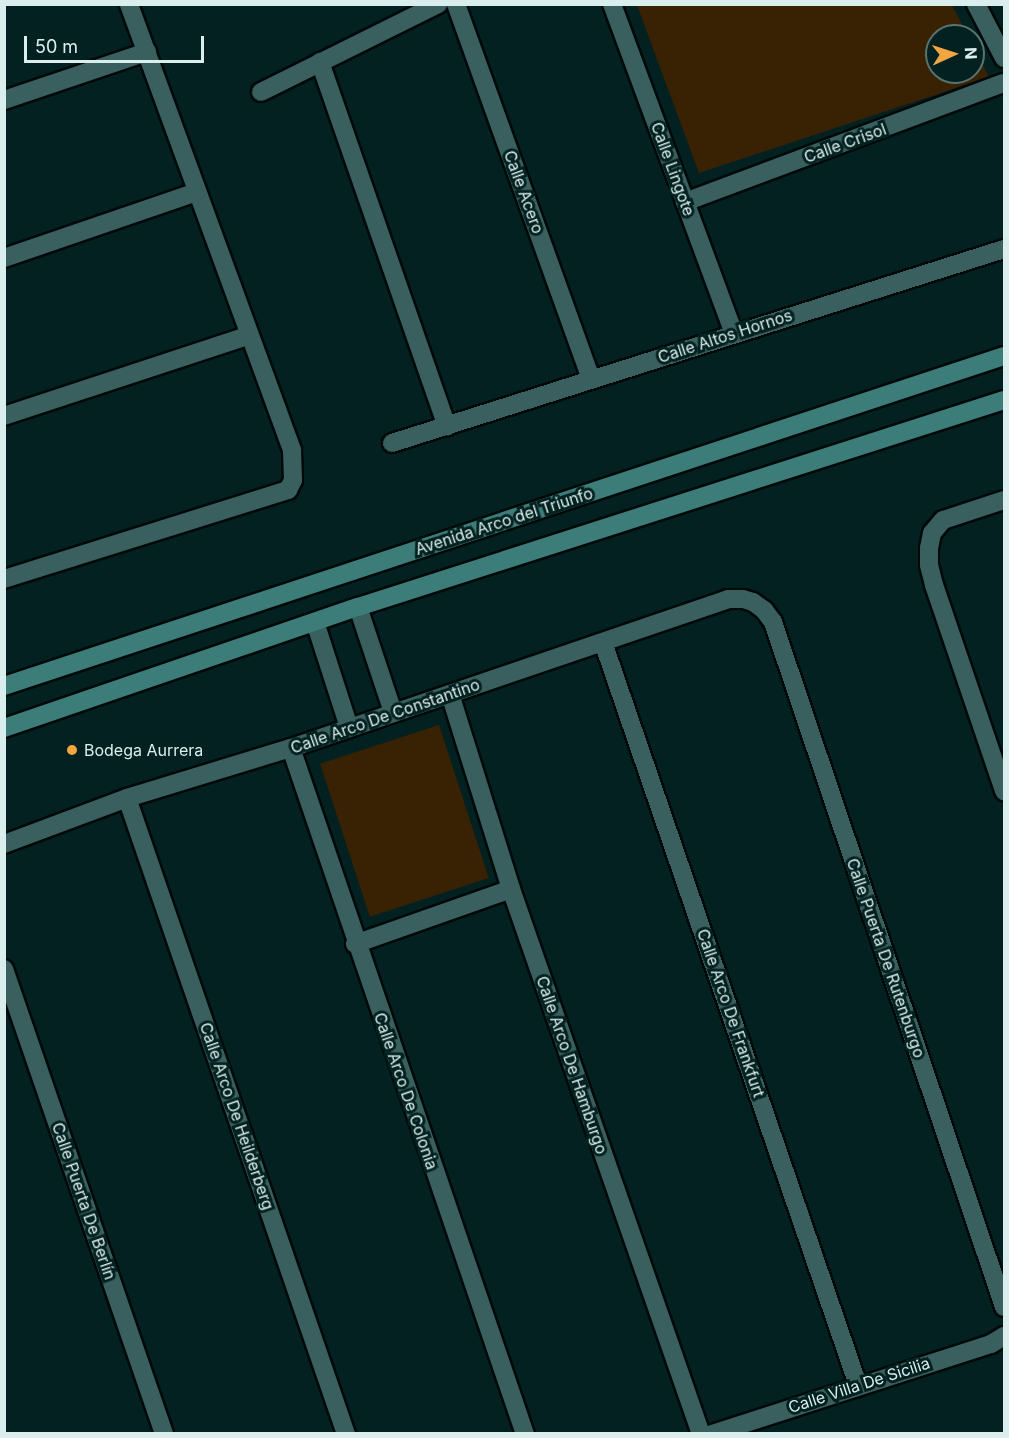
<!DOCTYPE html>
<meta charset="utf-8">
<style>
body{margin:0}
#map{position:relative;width:1009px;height:1438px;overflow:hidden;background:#032120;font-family:Inter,sans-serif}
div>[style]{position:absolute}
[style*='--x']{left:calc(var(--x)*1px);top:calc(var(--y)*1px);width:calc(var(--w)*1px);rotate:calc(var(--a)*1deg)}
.green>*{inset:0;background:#392203;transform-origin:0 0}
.roads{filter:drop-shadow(2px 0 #000909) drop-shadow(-2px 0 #000909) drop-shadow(0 2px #000909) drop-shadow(0 -2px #000909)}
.street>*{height:18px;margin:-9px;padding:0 9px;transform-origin:9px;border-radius:9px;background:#39605e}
.secondary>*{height:18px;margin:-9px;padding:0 9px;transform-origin:9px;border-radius:9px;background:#3c7d7a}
.dots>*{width:16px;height:16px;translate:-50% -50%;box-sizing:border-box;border:3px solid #032120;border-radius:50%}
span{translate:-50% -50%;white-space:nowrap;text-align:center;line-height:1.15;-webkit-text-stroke:6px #032120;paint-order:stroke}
.street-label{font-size:16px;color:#d9eeed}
.poi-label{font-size:16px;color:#d9eeed}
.left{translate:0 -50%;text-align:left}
.frame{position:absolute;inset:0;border:6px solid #d9eeed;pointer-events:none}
.north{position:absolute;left:925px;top:24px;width:60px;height:60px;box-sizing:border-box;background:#032120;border:2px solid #597372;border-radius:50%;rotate:87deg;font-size:16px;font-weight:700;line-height:24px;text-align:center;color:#d9eeed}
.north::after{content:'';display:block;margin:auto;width:21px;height:27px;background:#f3a542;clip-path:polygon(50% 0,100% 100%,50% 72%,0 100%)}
.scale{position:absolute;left:24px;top:36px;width:180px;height:27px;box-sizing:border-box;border:3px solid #d9eeed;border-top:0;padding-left:8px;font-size:18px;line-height:21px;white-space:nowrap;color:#d9eeed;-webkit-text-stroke:4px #032120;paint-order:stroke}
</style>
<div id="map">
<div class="green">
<i style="clip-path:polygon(637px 5px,952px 5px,968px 36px,937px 36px,937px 72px,973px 72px,973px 45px,989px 77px,699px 173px)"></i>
<i style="left:439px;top:725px;width:161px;height:125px;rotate:72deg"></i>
</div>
<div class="roads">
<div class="street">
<i style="--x:456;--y:4;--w:399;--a:70.2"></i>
<i style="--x:612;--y:4;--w:351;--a:69.7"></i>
<i style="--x:976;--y:4;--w:61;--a:62.6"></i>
<i style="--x:320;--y:62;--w:386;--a:70.8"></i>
<i style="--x:261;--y:92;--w:198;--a:-26.4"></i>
<i style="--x:4;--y:100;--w:151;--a:-18.6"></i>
<i style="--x:685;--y:202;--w:340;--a:-20.5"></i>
<i style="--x:4;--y:258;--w:204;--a:-18.9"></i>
<i style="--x:4;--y:416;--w:257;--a:-18.2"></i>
<i style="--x:392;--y:443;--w:642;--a:-17.59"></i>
<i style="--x:1004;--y:500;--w:64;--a:161.8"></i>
<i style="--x:943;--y:520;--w:17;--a:130"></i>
<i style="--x:932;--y:533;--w:15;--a:101"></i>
<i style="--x:929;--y:548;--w:17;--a:90"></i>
<i style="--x:929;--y:565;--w:21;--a:76"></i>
<i style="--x:934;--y:585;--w:218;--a:71.2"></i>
<i style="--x:4;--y:579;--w:298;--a:-17.4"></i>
<i style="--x:288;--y:490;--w:11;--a:-63"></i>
<i style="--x:293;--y:480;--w:30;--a:-92"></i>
<i style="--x:292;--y:450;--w:475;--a:-110.1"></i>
<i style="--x:358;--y:607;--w:111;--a:71.6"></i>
<i style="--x:315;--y:622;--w:110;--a:72.1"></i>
<i style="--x:603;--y:642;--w:786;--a:71.06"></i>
<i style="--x:450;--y:694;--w:204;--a:72.6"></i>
<i style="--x:511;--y:889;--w:577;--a:70.78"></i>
<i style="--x:291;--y:748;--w:725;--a:71.17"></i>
<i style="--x:127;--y:798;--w:673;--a:71"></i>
<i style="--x:4;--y:844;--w:131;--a:-20.5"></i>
<i style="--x:127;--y:798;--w:171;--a:-17"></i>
<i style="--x:291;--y:748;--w:462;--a:-18.8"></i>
<i style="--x:728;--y:599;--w:15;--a:0"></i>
<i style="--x:743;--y:599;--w:10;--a:17"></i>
<i style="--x:753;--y:602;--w:14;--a:36"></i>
<i style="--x:764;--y:610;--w:15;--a:53"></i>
<i style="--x:773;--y:622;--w:723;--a:71.36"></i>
<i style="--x:355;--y:944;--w:165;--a:-19.4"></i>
<i style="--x:4;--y:969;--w:492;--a:71"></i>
<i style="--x:712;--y:1434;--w:293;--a:-17.9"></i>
<i style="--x:991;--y:1344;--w:15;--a:-32"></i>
</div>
<div class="secondary">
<i style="--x:4;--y:686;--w:1053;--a:-18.26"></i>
<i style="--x:4;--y:728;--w:374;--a:-18.9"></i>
<i style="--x:358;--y:607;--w:678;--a:-17.77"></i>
</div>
</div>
<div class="dots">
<i style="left:72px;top:750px;background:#f3a542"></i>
</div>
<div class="street-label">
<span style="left:845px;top:143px;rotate:-20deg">Calle Crisol</span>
<span style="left:673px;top:169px;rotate:70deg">Calle Lingote</span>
<span style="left:524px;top:192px;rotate:70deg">Calle Acero</span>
<span style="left:725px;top:336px;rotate:-18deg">Calle Altos Hornos</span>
<span style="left:504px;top:521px;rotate:-18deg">Avenida Arco del Triunfo</span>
<span style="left:385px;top:716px;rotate:-19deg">Calle Arco De Constantino</span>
<span style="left:886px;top:958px;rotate:71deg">Calle Puerta De Rutenburgo</span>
<span style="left:731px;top:1013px;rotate:71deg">Calle Arco De Frankfurt</span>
<span style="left:572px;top:1065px;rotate:71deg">Calle Arco De Hamburgo</span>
<span style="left:406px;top:1091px;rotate:71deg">Calle Arco De Colonia</span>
<span style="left:237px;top:1116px;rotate:71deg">Calle Arco De Heilderberg</span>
<span style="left:84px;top:1201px;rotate:71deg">Calle Puerta De Berlín</span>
<span style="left:859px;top:1385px;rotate:-18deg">Calle Villa De Sicilia</span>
</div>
<div class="poi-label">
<span class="left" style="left:84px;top:750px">Bodega Aurrera</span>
</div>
<div class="frame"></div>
<div class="north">N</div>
<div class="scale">50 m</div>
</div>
